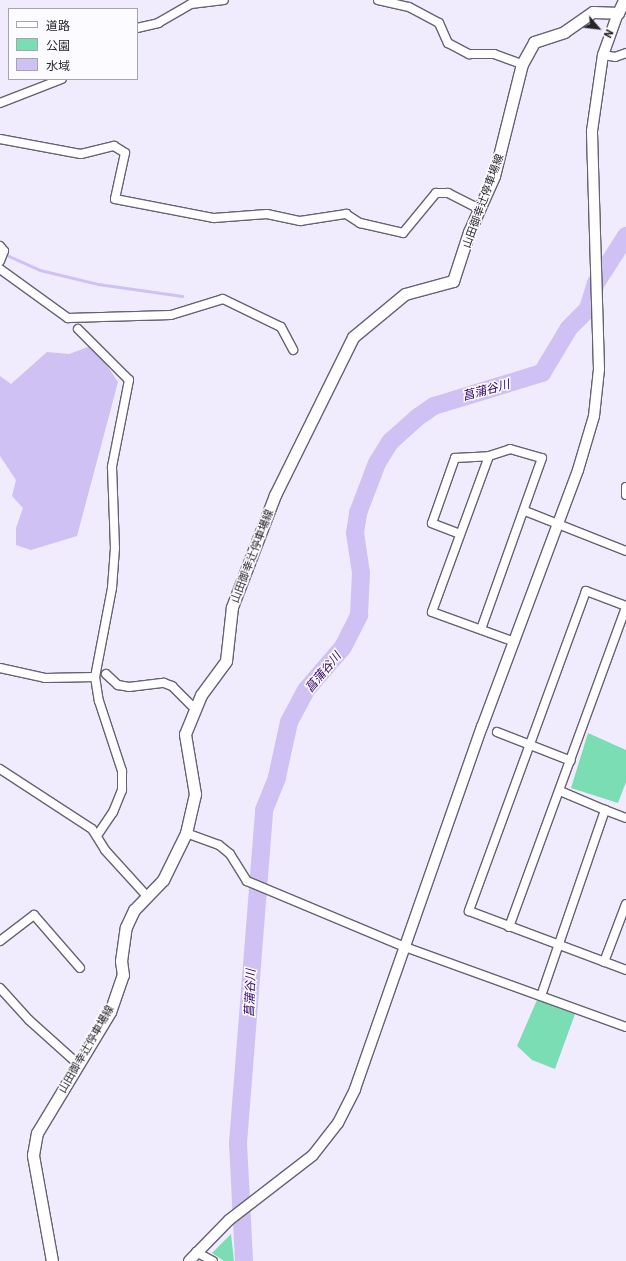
<!DOCTYPE html>
<meta charset="utf-8">
<style>
body{margin:0}
#map{position:relative;width:626px;height:1261px;overflow:hidden;background:#f0ecfd;font-family:"IBM Plex Sans","Noto Sans JP",sans-serif}
div>[style]{position:absolute}
[style*='--x']{left:calc(var(--x)*1px);top:calc(var(--y)*1px);width:calc(var(--w)*1px);rotate:calc(var(--a)*1deg)}
.green>*{inset:0;background:#7addb3}
.water>*{inset:0;background:#cfc1f3}
.stream>*{height:3px;margin:-1.5px;padding:0 1.5px;transform-origin:1.5px;border-radius:1.5px;background:#cfc1f3}
.river>*{height:18px;margin:-9px;padding:0 9px;transform-origin:9px;border-radius:9px;background:#cfc1f3}
.roads{filter:drop-shadow(1px 0 #666271) drop-shadow(-1px 0 #666271) drop-shadow(0 1px #666271) drop-shadow(0 -1px #666271)}
.minor>*{height:8px;margin:-4px;padding:0 4px;transform-origin:4px;border-radius:4px;background:#fff}
.tertiary>*{height:10px;margin:-5px;padding:0 5px;transform-origin:5px;border-radius:5px;background:#fff}
.secondary>*{height:11px;margin:-5.5px;padding:0 5.5px;transform-origin:5.5px;border-radius:5.5px;background:#fff}
span{translate:-50% -50%;white-space:nowrap;text-align:center;line-height:1.15;-webkit-text-stroke:3px #fcfbff;paint-order:stroke}
.street-label{font-size:11px;color:#27252c}
.water-label{font-size:12px;color:#350468;font-style:italic}
.legend{position:absolute;left:8px;top:8px;width:130px;height:72px;box-sizing:border-box;background:#fcfbff;border:1px solid #a7a5ab;margin:0;padding:5px 7px;list-style:none;font-size:12px;color:#27252c}
.legend li{display:flex;align-items:center;gap:8px;height:20px}
.legend b{width:20px;border:1px solid #a7a5ab}
.north{position:absolute;left:578px;top:8px;width:40px;height:40px;-webkit-text-stroke:3px #fcfbff;paint-order:stroke;rotate:118deg;font-size:11px;font-weight:700;line-height:16px;text-align:center;color:#27252c}
.north::after{content:'';display:block;margin:auto;width:14px;height:18px;background:#27252c;clip-path:polygon(50% 0,100% 100%,50% 72%,0 100%)}
</style>
<div id="map">
<div class="green">
<i style="clip-path:polygon(588px 733px,626px 750px,626px 782px,618px 803px,571px 788px)"></i>
<i style="clip-path:polygon(537px 1000px,575px 1014px,555px 1069px,532px 1060px,517px 1046px)"></i>
<i style="clip-path:polygon(231px 1234px,234px 1261px,224px 1261px,212px 1253px)"></i>
</div>
<div class="water">
<i style="clip-path:polygon(93px 345px,118px 382px,77px 536px,31px 550px,16px 545px,16px 528px,23px 508px,12px 496px,16px 480px,0 456px,0 376px,11px 384px,47px 352px,69px 354px)"></i>
</div>
<div class="stream">
<i style="--x:4;--y:254;--w:39;--a:24"></i>
<i style="--x:40;--y:270;--w:60;--a:13.6"></i>
<i style="--x:98;--y:284;--w:85;--a:8.1"></i>
</div>
<div class="river">
<i style="--x:244;--y:1261;--w:118;--a:-92.9"></i>
<i style="--x:238;--y:1143;--w:334;--a:-85.5"></i>
<i style="--x:264;--y:810;--w:35;--a:-68"></i>
<i style="--x:277;--y:777;--w:56;--a:-77.7"></i>
<i style="--x:289;--y:722;--w:36;--a:-62"></i>
<i style="--x:306;--y:690;--w:57;--a:-49.3"></i>
<i style="--x:343;--y:647;--w:36;--a:-63"></i>
<i style="--x:359;--y:615;--w:42;--a:-87.3"></i>
<i style="--x:361;--y:573;--w:40;--a:-98.5"></i>
<i style="--x:355;--y:533;--w:20;--a:-81"></i>
<i style="--x:358;--y:513;--w:53;--a:-69.2"></i>
<i style="--x:377;--y:463;--w:25;--a:-58"></i>
<i style="--x:390;--y:442;--w:38;--a:-42"></i>
<i style="--x:418;--y:417;--w:19;--a:-35"></i>
<i style="--x:434;--y:406;--w:113;--a:-17"></i>
<i style="--x:542;--y:373;--w:52;--a:-59"></i>
<i style="--x:569;--y:328;--w:27;--a:-45"></i>
<i style="--x:588;--y:309;--w:27;--a:-73"></i>
<i style="--x:596;--y:283;--w:56;--a:-57.4"></i>
</div>
<div class="roads">
<div class="minor">
<i style="--x:378;--y:0;--w:32;--a:13"></i>
<i style="--x:409;--y:7;--w:34;--a:28"></i>
<i style="--x:439;--y:23;--w:22;--a:66"></i>
<i style="--x:448;--y:43;--w:24;--a:28"></i>
<i style="--x:469;--y:54;--w:25;--a:0"></i>
<i style="--x:494;--y:54;--w:30;--a:20"></i>
<i style="--x:137;--y:28;--w:22;--a:-13"></i>
<i style="--x:158;--y:23;--w:38;--a:-30"></i>
<i style="--x:191;--y:4;--w:33;--a:-7"></i>
<i style="--x:603;--y:55;--w:12;--a:9"></i>
<i style="--x:615;--y:57;--w:12;--a:-20"></i>
<i style="--x:0;--y:103;--w:66;--a:-21.2"></i>
<i style="--x:0;--y:139;--w:82;--a:10.5"></i>
<i style="--x:81;--y:154;--w:34;--a:-14"></i>
<i style="--x:114;--y:146;--w:13;--a:32"></i>
<i style="--x:125;--y:153;--w:47;--a:102.3"></i>
<i style="--x:115;--y:199;--w:101;--a:10.9"></i>
<i style="--x:214;--y:218;--w:53;--a:-4.3"></i>
<i style="--x:267;--y:214;--w:34;--a:12"></i>
<i style="--x:300;--y:221;--w:47;--a:-8.7"></i>
<i style="--x:346;--y:214;--w:17;--a:33"></i>
<i style="--x:360;--y:223;--w:44;--a:13.1"></i>
<i style="--x:403;--y:233;--w:52;--a:-50.5"></i>
<i style="--x:436;--y:193;--w:12;--a:0"></i>
<i style="--x:448;--y:193;--w:35;--a:27"></i>
<i style="--x:0;--y:246;--w:6;--a:51"></i>
<i style="--x:4;--y:251;--w:11;--a:112"></i>
<i style="--x:0;--y:269;--w:84;--a:35.8"></i>
<i style="--x:68;--y:318;--w:103;--a:-1.7"></i>
<i style="--x:171;--y:315;--w:54;--a:-17.1"></i>
<i style="--x:223;--y:299;--w:64;--a:25.8"></i>
<i style="--x:281;--y:327;--w:26;--a:62"></i>
<i style="--x:78;--y:329;--w:72;--a:45"></i>
<i style="--x:129;--y:380;--w:89;--a:101.1"></i>
<i style="--x:112;--y:467;--w:81;--a:87.9"></i>
<i style="--x:115;--y:548;--w:40;--a:94.3"></i>
<i style="--x:112;--y:588;--w:91;--a:100.8"></i>
<i style="--x:95;--y:677;--w:24;--a:81"></i>
<i style="--x:99;--y:701;--w:74;--a:71.8"></i>
<i style="--x:122;--y:771;--w:19;--a:90"></i>
<i style="--x:122;--y:790;--w:24;--a:112"></i>
<i style="--x:113;--y:812;--w:29;--a:124"></i>
<i style="--x:489;--y:456;--w:166;--a:110.1"></i>
<i style="--x:432;--y:612;--w:88;--a:19.9"></i>
<i style="--x:626;--y:487;--w:8;--a:90"></i>
<i style="--x:525;--y:511;--w:109;--a:21.6"></i>
<i style="--x:460;--y:534;--w:30;--a:-159"></i>
<i style="--x:432;--y:523;--w:69;--a:-70.5"></i>
<i style="--x:455;--y:458;--w:34;--a:-3"></i>
<i style="--x:489;--y:456;--w:22;--a:-18"></i>
<i style="--x:510;--y:449;--w:33;--a:16"></i>
<i style="--x:542;--y:458;--w:182;--a:109.6"></i>
<i style="--x:626;--y:606;--w:43;--a:-159.4"></i>
<i style="--x:586;--y:591;--w:341;--a:110.1"></i>
<i style="--x:469;--y:911;--w:168;--a:20.6"></i>
<i style="--x:0;--y:668;--w:46;--a:12.5"></i>
<i style="--x:45;--y:678;--w:50;--a:-1.1"></i>
<i style="--x:106;--y:674;--w:16;--a:43"></i>
<i style="--x:118;--y:685;--w:11;--a:10"></i>
<i style="--x:129;--y:687;--w:35;--a:-7"></i>
<i style="--x:164;--y:683;--w:9;--a:21"></i>
<i style="--x:172;--y:686;--w:31;--a:45"></i>
<i style="--x:497;--y:732;--w:79;--a:21.4"></i>
<i style="--x:0;--y:769;--w:110;--a:33.1"></i>
<i style="--x:92;--y:829;--w:25;--a:58"></i>
<i style="--x:105;--y:850;--w:61;--a:47.7"></i>
<i style="--x:560;--y:791;--w:49;--a:22.9"></i>
<i style="--x:186;--y:833;--w:35;--a:20"></i>
<i style="--x:219;--y:845;--w:14;--a:39"></i>
<i style="--x:230;--y:854;--w:32;--a:58"></i>
<i style="--x:247;--y:881;--w:171;--a:22.7"></i>
<i style="--x:405;--y:947;--w:235;--a:19.9"></i>
<i style="--x:509;--y:927;--w:340;--a:-69.9"></i>
<i style="--x:0;--y:941;--w:43;--a:-37.4"></i>
<i style="--x:34;--y:915;--w:70;--a:49"></i>
<i style="--x:604;--y:962;--w:62;--a:-69.2"></i>
<i style="--x:0;--y:988;--w:43;--a:47.8"></i>
<i style="--x:29;--y:1020;--w:64;--a:41.9"></i>
<i style="--x:541;--y:996;--w:197;--a:-71"></i>
<i style="--x:605;--y:810;--w:22;--a:21"></i>
<i style="--x:196;--y:1252;--w:19;--a:28"></i>
</div>
<div class="tertiary">
<i style="--x:189;--y:1261;--w:57;--a:-45.7"></i>
<i style="--x:229;--y:1220;--w:106;--a:-37.7"></i>
<i style="--x:313;--y:1155;--w:41;--a:-52"></i>
<i style="--x:338;--y:1123;--w:38;--a:-63"></i>
<i style="--x:355;--y:1089;--w:384;--a:-70.7"></i>
<i style="--x:482;--y:727;--w:274;--a:-69.5"></i>
<i style="--x:578;--y:470;--w:56;--a:-73.5"></i>
<i style="--x:594;--y:416;--w:47;--a:-83.9"></i>
<i style="--x:599;--y:369;--w:238;--a:-91.7"></i>
<i style="--x:592;--y:131;--w:77;--a:-81.8"></i>
<i style="--x:603;--y:55;--w:45;--a:-70.3"></i>
</div>
<div class="secondary">
<i style="--x:52;--y:1261;--w:108;--a:-100.2"></i>
<i style="--x:33;--y:1155;--w:22;--a:-80"></i>
<i style="--x:37;--y:1133;--w:141;--a:-58.9"></i>
<i style="--x:110;--y:1012;--w:39;--a:-71"></i>
<i style="--x:123;--y:975;--w:14;--a:-98"></i>
<i style="--x:121;--y:961;--w:34;--a:-82"></i>
<i style="--x:126;--y:927;--w:19;--a:-65"></i>
<i style="--x:134;--y:910;--w:42;--a:-46"></i>
<i style="--x:163;--y:880;--w:52;--a:-63.9"></i>
<i style="--x:186;--y:833;--w:40;--a:-77"></i>
<i style="--x:195;--y:794;--w:61;--a:-99.5"></i>
<i style="--x:185;--y:734;--w:42;--a:-67.7"></i>
<i style="--x:201;--y:695;--w:42;--a:-53.7"></i>
<i style="--x:226;--y:661;--w:54;--a:-83.7"></i>
<i style="--x:232;--y:607;--w:120;--a:-69"></i>
<i style="--x:275;--y:495;--w:176;--a:-63.7"></i>
<i style="--x:353;--y:337;--w:67;--a:-39.6"></i>
<i style="--x:405;--y:294;--w:50;--a:-15.2"></i>
<i style="--x:453;--y:281;--w:52;--a:-71.9"></i>
<i style="--x:469;--y:232;--w:61;--a:-65.9"></i>
<i style="--x:494;--y:176;--w:115;--a:-76"></i>
<i style="--x:522;--y:64;--w:25;--a:-61"></i>
<i style="--x:534;--y:42;--w:32;--a:-18"></i>
<i style="--x:564;--y:32;--w:35;--a:-35"></i>
<i style="--x:593;--y:12;--w:25;--a:2"></i>
<i style="--x:618;--y:13;--w:14;--a:-65"></i>
</div>
</div>
<div class="street-label">
<span style="left:483px;top:201px;rotate:-70deg">山田御幸辻停車場線</span>
<span style="left:252px;top:556px;rotate:-69deg">山田御幸辻停車場線</span>
<span style="left:86px;top:1049px;rotate:-60deg">山田御幸辻停車場線</span>
</div>
<div class="water-label">
<span style="left:486px;top:390px;rotate:-15deg">菖蒲谷川</span>
<span style="left:323px;top:672px;rotate:-50deg">菖蒲谷川</span>
<span style="left:250px;top:993px;rotate:-88deg">菖蒲谷川</span>
</div>
<ul class="legend">
<li><b style="height:5px;background:#fff"></b>道路</li>
<li><b style="height:11px;background:#7addb3"></b>公園</li>
<li><b style="height:11px;background:#cfc1f3"></b>水域</li>
</ul>
<div class="north">N</div>
</div>
